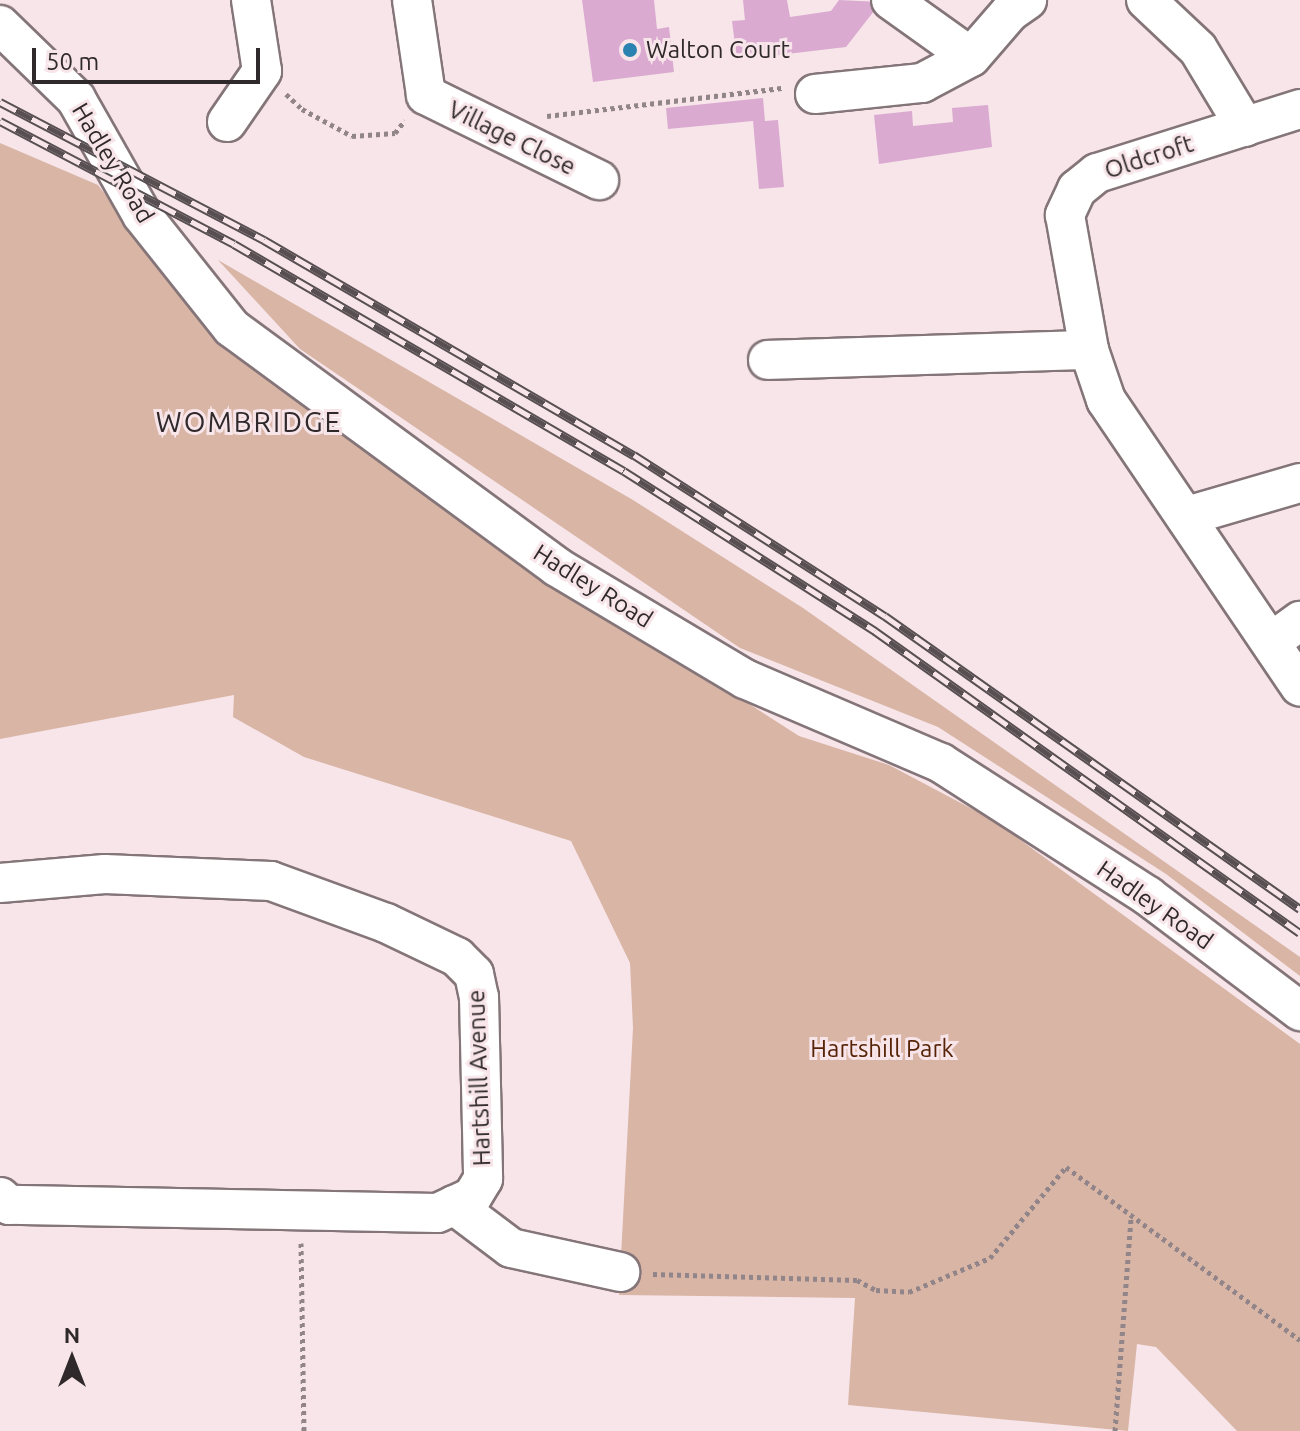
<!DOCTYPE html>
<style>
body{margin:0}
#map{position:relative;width:1300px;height:1431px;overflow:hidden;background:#f7e5ea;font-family:Ubuntu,sans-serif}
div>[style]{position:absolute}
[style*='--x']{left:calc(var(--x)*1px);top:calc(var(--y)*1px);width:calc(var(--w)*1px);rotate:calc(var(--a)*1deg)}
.green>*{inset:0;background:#d9b5a5}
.building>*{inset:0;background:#daaad0}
.path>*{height:5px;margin-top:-2.5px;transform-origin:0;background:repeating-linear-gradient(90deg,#928589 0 4px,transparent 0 8px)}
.roads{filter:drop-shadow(2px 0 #847579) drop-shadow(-2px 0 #847579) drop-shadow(0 2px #847579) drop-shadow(0 -2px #847579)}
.minor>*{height:38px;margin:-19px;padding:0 19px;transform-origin:19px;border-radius:19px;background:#fff}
.rail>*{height:9px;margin-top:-4.5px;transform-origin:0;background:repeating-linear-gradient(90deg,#f7e5ea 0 18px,#584f52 0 36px);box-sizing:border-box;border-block:2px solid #584f52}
.dots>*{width:22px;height:22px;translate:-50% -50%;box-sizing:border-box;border:4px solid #f7e5ea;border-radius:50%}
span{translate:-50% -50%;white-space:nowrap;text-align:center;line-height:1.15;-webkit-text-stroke:6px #f7e5ea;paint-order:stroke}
.poi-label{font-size:24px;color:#30292b}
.left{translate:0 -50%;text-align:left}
.street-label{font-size:24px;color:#30292b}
.park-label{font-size:24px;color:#572407}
.quarter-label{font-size:28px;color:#30292b;letter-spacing:2px}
.north{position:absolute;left:32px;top:1319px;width:80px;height:80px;-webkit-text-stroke:6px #f7e5ea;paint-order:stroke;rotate:0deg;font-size:22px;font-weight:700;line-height:32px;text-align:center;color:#30292b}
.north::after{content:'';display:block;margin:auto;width:28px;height:36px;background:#30292b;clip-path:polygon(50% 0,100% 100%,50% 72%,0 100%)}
.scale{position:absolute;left:32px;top:48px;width:228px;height:36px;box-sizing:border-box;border:4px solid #30292b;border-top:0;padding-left:10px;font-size:24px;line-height:28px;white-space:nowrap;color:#30292b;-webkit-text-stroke:6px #f7e5ea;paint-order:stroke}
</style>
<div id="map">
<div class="green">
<i style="clip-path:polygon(0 143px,98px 185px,197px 313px,479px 530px,799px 736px,889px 765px,993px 820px,1300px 1044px,1300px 1431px,1237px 1431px,1156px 1347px,1137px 1344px,1128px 1431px,848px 1405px,855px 1298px,619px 1295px,633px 1028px,630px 963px,571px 841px,304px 757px,233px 717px,234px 695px,0 739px)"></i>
<i style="clip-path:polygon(218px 260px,633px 500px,803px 608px,1300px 957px,1300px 976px,1166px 874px,938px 727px,740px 648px,300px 349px)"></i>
</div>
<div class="building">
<i style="clip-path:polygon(582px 0,654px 0,657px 29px,669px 27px,674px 72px,593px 82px)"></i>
<i style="clip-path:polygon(743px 0,787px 0,790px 17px,831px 11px,839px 0,881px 2px,846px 47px,737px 60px,732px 21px,745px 20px)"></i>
<i style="clip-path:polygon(763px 98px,765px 121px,778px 120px,784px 187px,759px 189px,753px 121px,668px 129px,666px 108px)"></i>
<i style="clip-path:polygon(988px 105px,992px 147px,879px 164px,874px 115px,912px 111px,913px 126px,953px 122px,952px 108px)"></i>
</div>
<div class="path">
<i style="--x:286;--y:94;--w:22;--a:43"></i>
<i style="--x:302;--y:109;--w:57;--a:28.4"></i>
<i style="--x:352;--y:136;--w:43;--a:-4"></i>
<i style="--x:395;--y:133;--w:16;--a:-52"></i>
<i style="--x:547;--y:116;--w:238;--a:-6.8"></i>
<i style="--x:301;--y:1243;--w:188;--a:89.1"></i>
<i style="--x:653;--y:1274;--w:204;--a:1.7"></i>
<i style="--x:857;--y:1280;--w:21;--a:28"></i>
<i style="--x:876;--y:1290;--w:33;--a:3"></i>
<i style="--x:909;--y:1292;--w:88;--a:-22.8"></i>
<i style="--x:990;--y:1258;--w:119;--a:-50.1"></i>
<i style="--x:1066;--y:1167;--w:291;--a:36.5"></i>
<i style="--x:1115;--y:1431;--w:215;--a:-85.7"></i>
</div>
<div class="roads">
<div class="minor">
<i style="--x:412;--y:0;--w:96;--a:81.6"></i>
<i style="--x:426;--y:95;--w:193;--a:26.2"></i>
<i style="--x:891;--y:0;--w:98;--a:35.5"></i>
<i style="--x:1146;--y:0;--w:71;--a:43.3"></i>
<i style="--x:1198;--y:49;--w:91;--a:58.9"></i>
<i style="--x:0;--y:25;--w:106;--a:44.2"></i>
<i style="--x:76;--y:99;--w:133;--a:60.4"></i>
<i style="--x:142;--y:215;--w:144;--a:51.5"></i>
<i style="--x:232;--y:328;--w:403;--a:36.3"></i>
<i style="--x:557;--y:567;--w:219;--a:30.8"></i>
<i style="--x:745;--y:679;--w:213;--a:23.2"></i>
<i style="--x:941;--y:763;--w:246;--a:32.7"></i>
<i style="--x:1148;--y:896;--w:191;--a:37.1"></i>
<i style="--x:815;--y:94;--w:108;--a:-5.9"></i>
<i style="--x:922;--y:83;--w:55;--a:-28"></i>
<i style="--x:971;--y:57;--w:60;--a:-49.1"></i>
<i style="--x:1010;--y:12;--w:21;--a:-35"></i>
<i style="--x:1300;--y:109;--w:213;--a:162.5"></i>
<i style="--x:1097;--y:173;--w:26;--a:141"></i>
<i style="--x:1077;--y:189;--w:29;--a:115"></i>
<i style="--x:1065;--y:215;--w:137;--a:79.9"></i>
<i style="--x:1089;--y:350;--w:53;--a:71.2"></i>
<i style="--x:1106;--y:400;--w:346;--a:55.9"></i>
<i style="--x:227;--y:122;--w:62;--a:-55.5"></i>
<i style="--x:262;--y:71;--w:72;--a:-98.8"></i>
<i style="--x:768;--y:360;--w:321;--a:-1.8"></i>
<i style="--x:1187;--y:516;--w:118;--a:-16.3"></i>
<i style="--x:1271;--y:642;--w:36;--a:-36"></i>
<i style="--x:0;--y:883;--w:105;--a:-4.9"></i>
<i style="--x:105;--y:874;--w:166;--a:2.4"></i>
<i style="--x:271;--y:881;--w:122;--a:20.1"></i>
<i style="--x:386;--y:923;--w:79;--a:25.6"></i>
<i style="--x:457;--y:957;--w:24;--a:45"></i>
<i style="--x:474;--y:974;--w:24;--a:78"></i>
<i style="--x:479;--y:997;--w:182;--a:88.7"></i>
<i style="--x:483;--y:1179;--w:21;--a:121"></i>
<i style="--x:472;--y:1197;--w:38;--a:155"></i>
<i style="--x:437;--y:1213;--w:428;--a:-178.9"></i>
<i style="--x:9;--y:1205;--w:12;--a:-138"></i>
<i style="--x:454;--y:1205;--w:71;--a:37"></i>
<i style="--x:511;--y:1248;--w:112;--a:12.4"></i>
</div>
</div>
<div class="rail">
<i style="--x:0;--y:102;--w:298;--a:27.6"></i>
<i style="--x:264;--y:240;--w:428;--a:30.2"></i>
<i style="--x:634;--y:455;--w:298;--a:32.7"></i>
<i style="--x:885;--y:616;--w:508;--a:35.22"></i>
<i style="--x:0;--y:121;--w:264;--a:27.7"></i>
<i style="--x:234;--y:244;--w:451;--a:30.2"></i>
<i style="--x:624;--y:471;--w:298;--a:32.5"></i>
<i style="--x:875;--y:631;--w:521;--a:35.4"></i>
</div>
<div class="dots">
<i style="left:630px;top:50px;background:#2982b0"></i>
</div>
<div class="poi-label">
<span class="left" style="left:646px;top:50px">Walton Court</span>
</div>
<div class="street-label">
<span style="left:512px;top:138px;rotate:26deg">Village Close</span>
<span style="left:1149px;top:157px;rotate:-18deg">Oldcroft</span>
<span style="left:113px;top:163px;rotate:59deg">Hadley Road</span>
<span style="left:593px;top:586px;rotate:32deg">Hadley Road</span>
<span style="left:1155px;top:905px;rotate:35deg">Hadley Road</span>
<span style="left:479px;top:1078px;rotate:-92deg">Hartshill Avenue</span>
</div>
<div class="park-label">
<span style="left:882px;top:1049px">Hartshill Park</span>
</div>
<div class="quarter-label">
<span style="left:249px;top:422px">WOMBRIDGE</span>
</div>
<div class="north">N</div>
<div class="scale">50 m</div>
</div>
